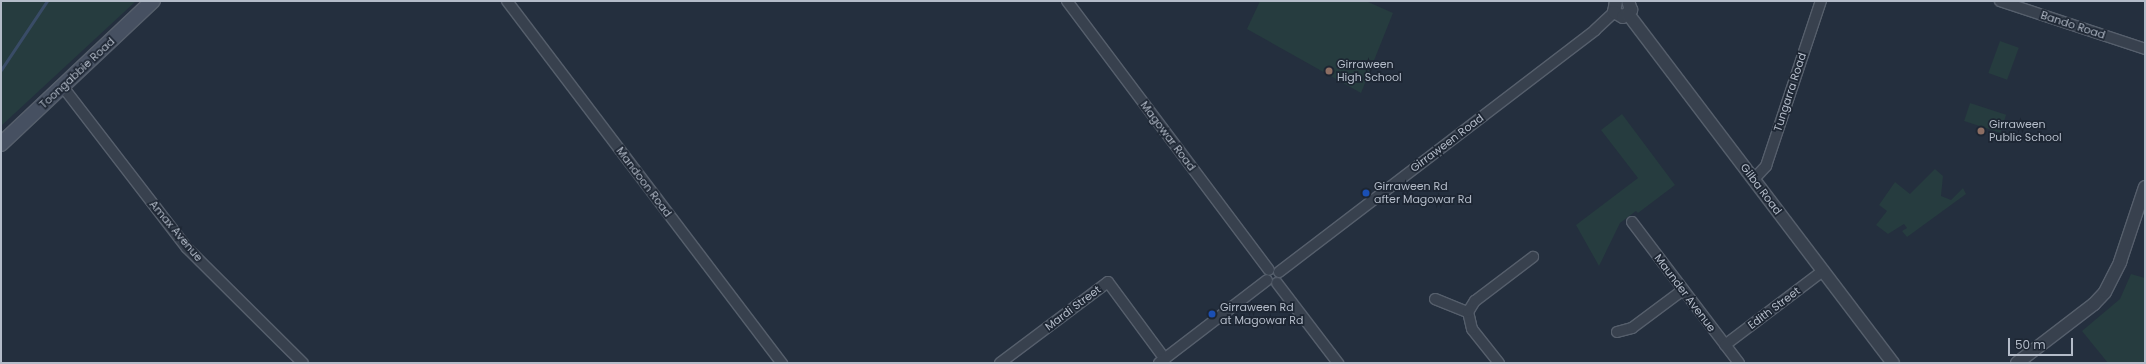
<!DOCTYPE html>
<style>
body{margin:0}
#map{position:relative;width:2146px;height:364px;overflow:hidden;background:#242f3e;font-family:Poppins,sans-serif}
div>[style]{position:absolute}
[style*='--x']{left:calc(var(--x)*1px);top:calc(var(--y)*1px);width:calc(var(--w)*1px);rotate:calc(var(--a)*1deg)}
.green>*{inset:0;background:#263c3f;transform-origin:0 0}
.stream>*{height:2.5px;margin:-1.25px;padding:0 1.25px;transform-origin:1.25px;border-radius:1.25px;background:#394c67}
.roads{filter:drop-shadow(1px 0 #565f6c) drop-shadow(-1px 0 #565f6c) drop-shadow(0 1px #565f6c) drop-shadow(0 -1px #565f6c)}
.minor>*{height:10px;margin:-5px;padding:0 5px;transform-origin:5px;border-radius:5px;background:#38414e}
.tertiary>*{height:12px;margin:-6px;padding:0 6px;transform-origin:6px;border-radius:6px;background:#38414e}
.secondary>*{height:14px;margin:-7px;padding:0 7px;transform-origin:7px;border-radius:7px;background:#465061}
.dots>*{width:11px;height:11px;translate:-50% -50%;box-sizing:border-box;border:2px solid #1d2633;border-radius:50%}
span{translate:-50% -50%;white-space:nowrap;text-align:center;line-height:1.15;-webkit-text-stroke:3.5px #1d2633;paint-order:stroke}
.street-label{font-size:11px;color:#b4bcc9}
.poi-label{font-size:11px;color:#b4bcc9}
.left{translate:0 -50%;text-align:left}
.frame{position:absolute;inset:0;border:2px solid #b4bcc9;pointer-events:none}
.scale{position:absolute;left:2008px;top:338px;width:65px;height:18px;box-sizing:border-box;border:2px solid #b4bcc9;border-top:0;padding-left:5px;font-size:12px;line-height:14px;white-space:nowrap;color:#b4bcc9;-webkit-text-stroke:3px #1d2633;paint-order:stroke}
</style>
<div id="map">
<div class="green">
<i style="clip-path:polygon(1px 1px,136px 1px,1px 126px)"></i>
<i style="clip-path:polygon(1260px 1px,1366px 1px,1393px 13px,1361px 93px,1247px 29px)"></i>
<i style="left:2000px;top:41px;width:20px;height:34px;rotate:20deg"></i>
<i style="left:1970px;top:103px;width:38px;height:19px;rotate:18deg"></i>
<i style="clip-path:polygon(1622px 114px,1675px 185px,1638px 213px,1636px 211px,1620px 223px,1599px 266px,1576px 225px,1638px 178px,1601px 130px)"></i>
<i style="clip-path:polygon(1935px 169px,1943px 176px,1941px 196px,1951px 200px,1963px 188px,1966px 194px,1907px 237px,1902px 231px,1907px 228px,1904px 224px,1888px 234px,1876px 225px,1887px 211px,1879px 205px,1895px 182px,1910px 194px)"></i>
<i style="clip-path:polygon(2131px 274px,2145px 278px,2145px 363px,2108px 363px,2082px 331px,2120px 299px)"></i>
</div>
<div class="stream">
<i style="--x:1;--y:70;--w:83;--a:-56.3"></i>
</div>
<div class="roads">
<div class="minor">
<i style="--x:507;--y:1;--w:455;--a:52.8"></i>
<i style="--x:1067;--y:1;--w:336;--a:53.1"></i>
<i style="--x:2000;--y:1;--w:153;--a:18.3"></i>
<i style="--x:63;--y:87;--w:203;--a:52.4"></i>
<i style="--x:187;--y:248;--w:163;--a:44.8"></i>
<i style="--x:1754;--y:179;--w:18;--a:-47"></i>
<i style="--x:1766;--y:166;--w:174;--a:-71.6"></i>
<i style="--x:1632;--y:222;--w:177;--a:52.8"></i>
<i style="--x:1279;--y:272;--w:398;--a:-37.4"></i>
<i style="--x:1595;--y:30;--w:26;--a:-43"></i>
<i style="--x:1277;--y:283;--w:101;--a:52.7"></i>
<i style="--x:1435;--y:299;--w:35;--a:22"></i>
<i style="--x:1617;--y:332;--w:16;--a:-15"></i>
<i style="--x:1632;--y:328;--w:64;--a:-36.7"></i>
<i style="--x:1725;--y:345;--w:123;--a:-37.1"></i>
<i style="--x:1000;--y:363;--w:135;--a:-36.9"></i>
<i style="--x:1108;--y:282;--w:96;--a:53.5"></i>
<i style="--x:1159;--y:363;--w:136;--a:-37.5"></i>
<i style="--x:1499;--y:363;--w:43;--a:-128.5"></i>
<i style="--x:1472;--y:329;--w:17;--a:-103"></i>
<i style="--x:1468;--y:312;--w:13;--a:-58"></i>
<i style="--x:1475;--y:301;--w:73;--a:-37.2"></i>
</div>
<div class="tertiary">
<i style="--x:1616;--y:1;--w:11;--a:100"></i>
<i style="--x:1614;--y:12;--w:10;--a:29"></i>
<i style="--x:1623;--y:17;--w:11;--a:-41"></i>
<i style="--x:1631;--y:10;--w:9;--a:-108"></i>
<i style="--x:1628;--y:14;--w:438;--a:52.8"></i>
<i style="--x:2017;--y:363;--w:97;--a:-37.5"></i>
<i style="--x:2094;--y:304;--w:16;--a:-47"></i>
<i style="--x:2105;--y:292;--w:34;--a:-63"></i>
<i style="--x:2120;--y:262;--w:79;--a:-71.6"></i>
</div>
<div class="secondary">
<i style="--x:1;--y:144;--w:209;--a:-43.3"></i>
</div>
</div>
<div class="dots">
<i style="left:1329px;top:71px;background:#8d6e63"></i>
<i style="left:1981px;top:131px;background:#8d6e63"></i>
<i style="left:1366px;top:193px;background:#1a4fb4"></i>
<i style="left:1212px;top:314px;background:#1a4fb4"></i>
</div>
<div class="street-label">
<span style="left:2073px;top:25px;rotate:18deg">Bando Road</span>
<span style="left:77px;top:73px;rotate:-43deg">Toongabbie Road</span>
<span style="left:1790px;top:92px;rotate:-72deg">Tungarra Road</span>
<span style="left:1168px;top:136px;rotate:53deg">Magowar Road</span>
<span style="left:1447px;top:143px;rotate:-37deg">Girraween Road</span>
<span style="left:644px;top:182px;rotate:53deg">Mandoon Road</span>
<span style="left:1761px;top:189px;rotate:53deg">Gilba Road</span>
<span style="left:176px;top:231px;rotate:50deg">Amax Avenue</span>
<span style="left:1685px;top:293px;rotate:53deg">Maunder Avenue</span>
<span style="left:1073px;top:308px;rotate:-37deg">Mardi Street</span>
<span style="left:1774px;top:308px;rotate:-37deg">Edith Street</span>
</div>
<div class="poi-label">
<span class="left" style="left:1337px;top:71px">Girraween<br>High School</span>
<span class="left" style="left:1989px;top:131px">Girraween<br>Public School</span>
<span class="left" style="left:1374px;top:193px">Girraween Rd<br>after Magowar Rd</span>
<span class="left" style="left:1220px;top:314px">Girraween Rd<br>at Magowar Rd</span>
</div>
<div class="frame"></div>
<div class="scale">50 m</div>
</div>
